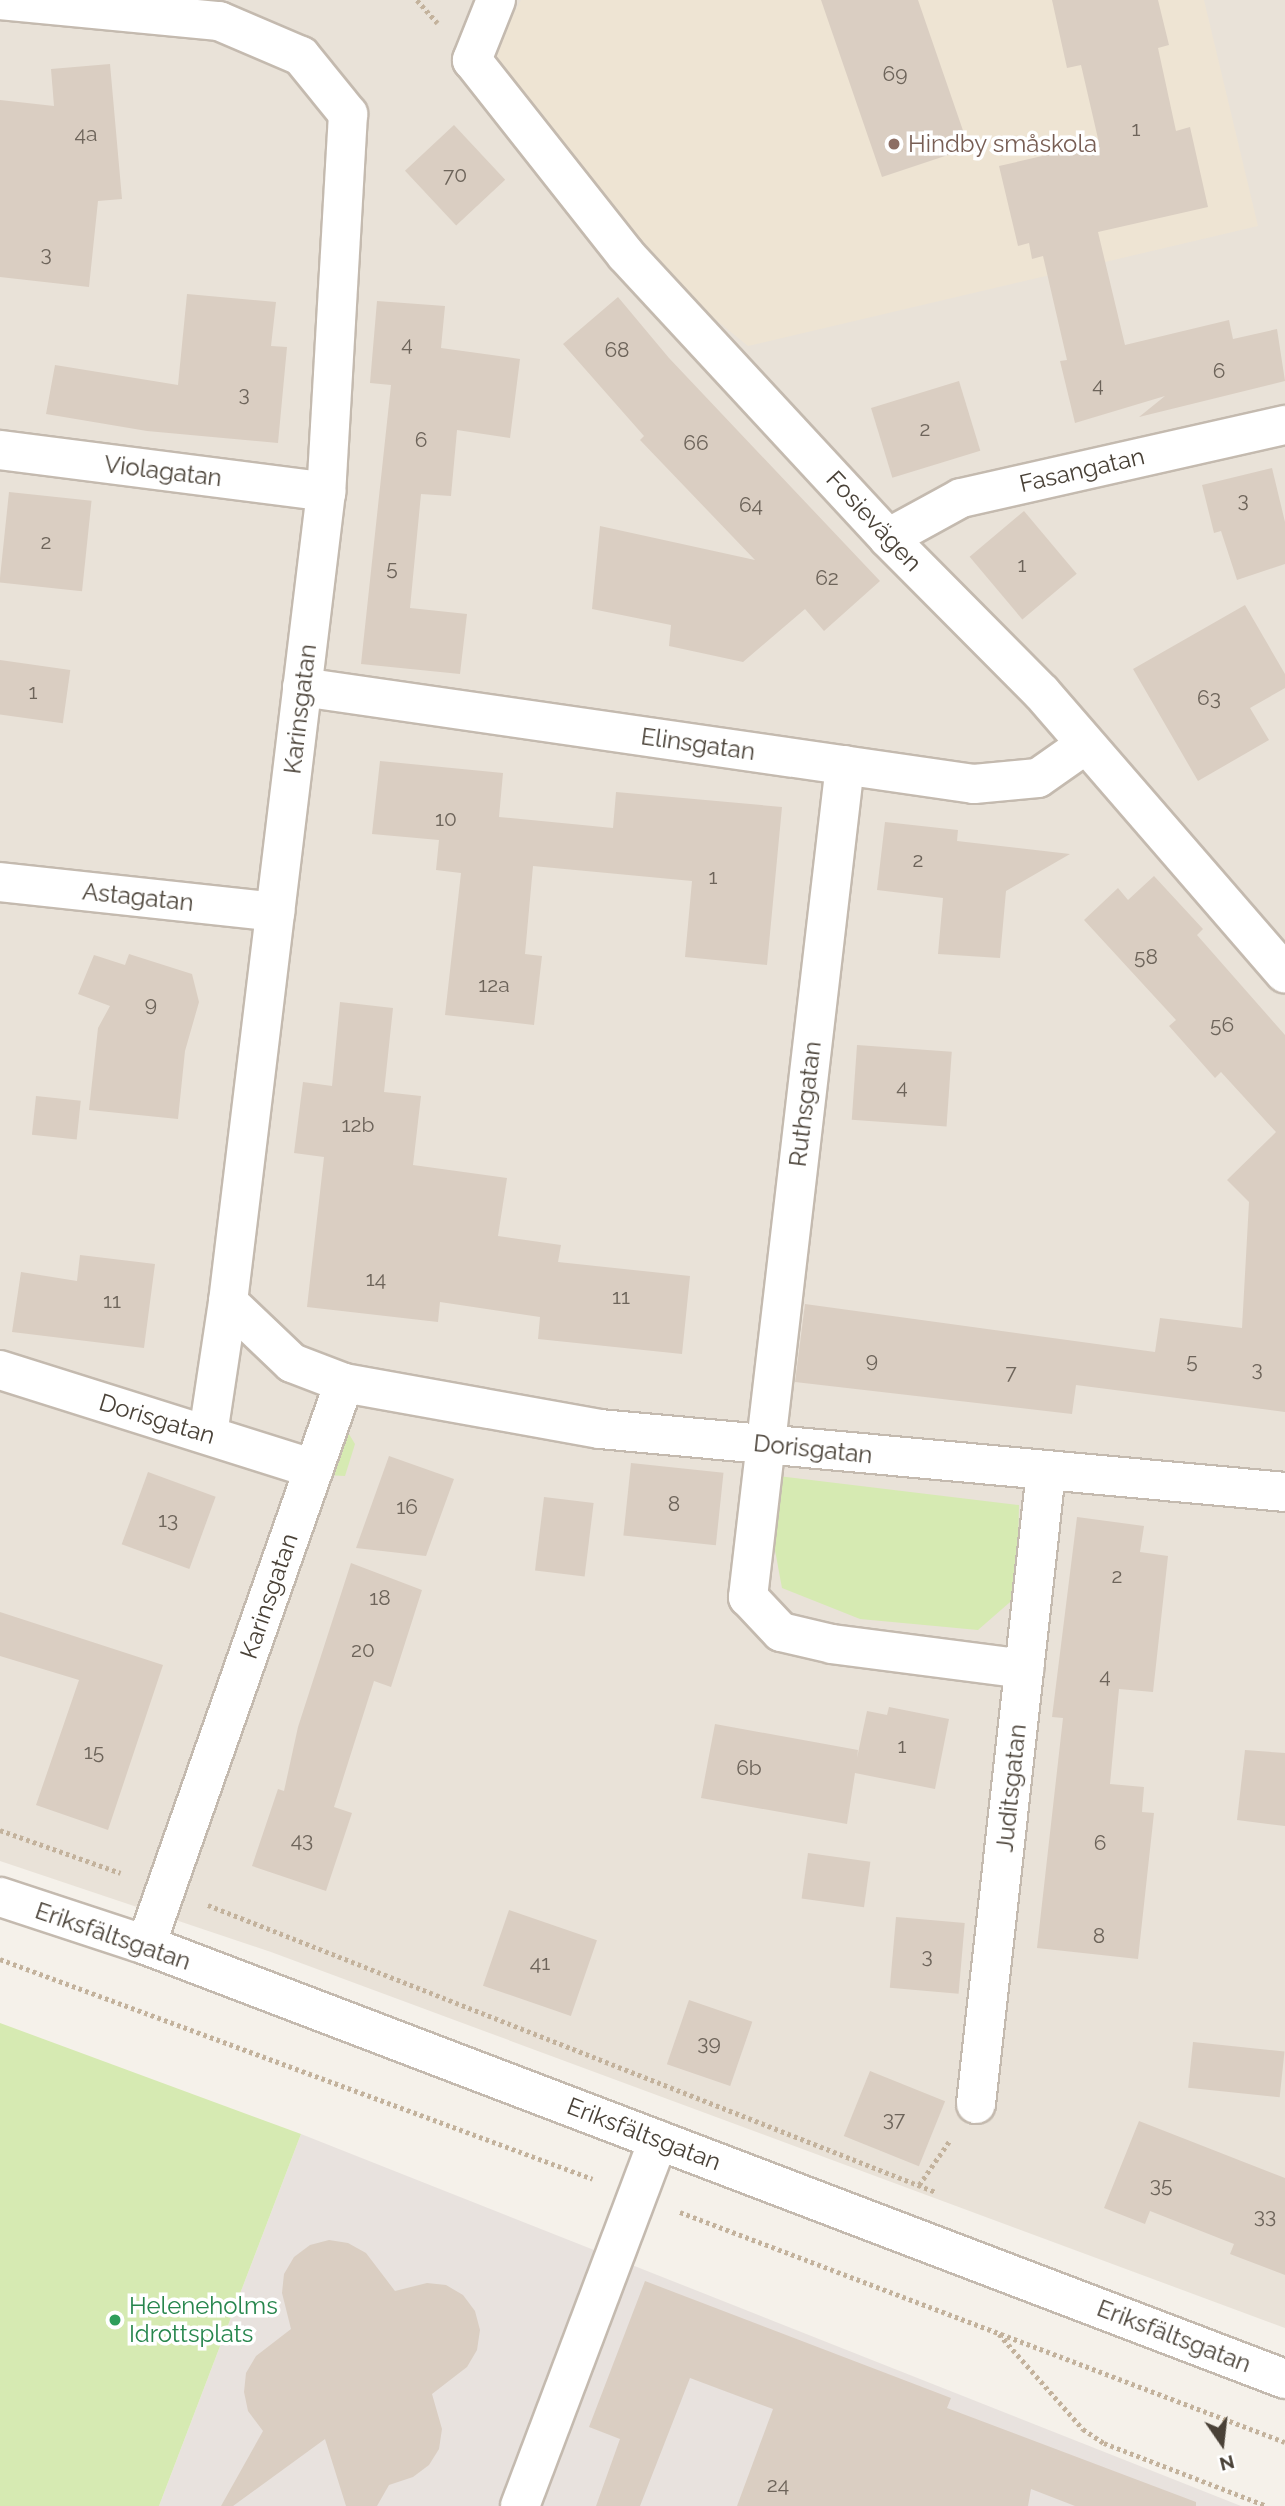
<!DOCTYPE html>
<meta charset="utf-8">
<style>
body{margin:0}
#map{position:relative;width:1285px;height:2506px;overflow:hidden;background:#f5f1ea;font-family:Raleway,sans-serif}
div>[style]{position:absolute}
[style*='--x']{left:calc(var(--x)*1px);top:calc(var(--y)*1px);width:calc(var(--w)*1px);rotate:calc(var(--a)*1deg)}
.residential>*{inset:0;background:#e9e2d8}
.industrial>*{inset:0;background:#e8e2de}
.education>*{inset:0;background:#eee4d3}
.green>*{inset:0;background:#d6eab2}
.building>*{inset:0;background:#dacec2;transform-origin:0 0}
.path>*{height:4.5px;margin-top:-2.25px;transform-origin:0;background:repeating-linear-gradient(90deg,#c3b29c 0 3.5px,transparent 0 7px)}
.roads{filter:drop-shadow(2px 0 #c4baaf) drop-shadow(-2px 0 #c4baaf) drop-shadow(0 2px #c4baaf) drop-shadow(0 -2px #c4baaf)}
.minor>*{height:38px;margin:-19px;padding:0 19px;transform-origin:19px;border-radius:19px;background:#fff}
.dots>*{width:19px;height:19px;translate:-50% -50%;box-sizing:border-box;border:4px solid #fff;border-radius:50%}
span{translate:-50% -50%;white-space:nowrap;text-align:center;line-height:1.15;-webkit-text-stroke:7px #fff;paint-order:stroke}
.number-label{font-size:21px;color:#6d645a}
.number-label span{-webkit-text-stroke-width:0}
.education-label{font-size:24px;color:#785e54}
.left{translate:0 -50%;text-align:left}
.street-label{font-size:24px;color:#494137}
.leisure-label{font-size:24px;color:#27864d}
.north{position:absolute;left:1187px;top:2408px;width:70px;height:70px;-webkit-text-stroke:5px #fff;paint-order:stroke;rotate:166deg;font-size:19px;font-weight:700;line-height:28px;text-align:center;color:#494137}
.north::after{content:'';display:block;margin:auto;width:24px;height:32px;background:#494137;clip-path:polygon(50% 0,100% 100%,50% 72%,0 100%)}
</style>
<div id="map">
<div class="residential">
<i style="clip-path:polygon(0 0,1285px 0,1285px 2328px,271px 1952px,0 1861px)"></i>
</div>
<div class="industrial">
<i style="clip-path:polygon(301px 2134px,1241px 2506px,159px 2506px)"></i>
</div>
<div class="education">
<i style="clip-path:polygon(521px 0,1204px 0,1258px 226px,748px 346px,637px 255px,486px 62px)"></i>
</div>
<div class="green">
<i style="clip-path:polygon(313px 1415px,346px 1429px,355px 1444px,345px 1476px,325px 1475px,307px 1442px,305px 1429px)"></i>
<i style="clip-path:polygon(778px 1476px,1019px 1505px,1017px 1596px,978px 1630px,860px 1619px,782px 1588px,774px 1545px)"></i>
<i style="clip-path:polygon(0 2023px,301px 2134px,159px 2506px,0 2506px)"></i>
</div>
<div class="building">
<i style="clip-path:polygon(821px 0,918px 0,969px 148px,882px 177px)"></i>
<i style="clip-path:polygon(1052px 0,1158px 0,1169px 45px,1158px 48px,1176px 131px,1190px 127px,1208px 207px,1098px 232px,1125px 345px,1229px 320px,1233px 339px,1277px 329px,1285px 381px,1139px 417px,1165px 396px,1075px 423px,1060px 361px,1067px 360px,1043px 256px,1032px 259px,1029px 243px,1018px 246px,999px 166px,1099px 143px,1081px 65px,1067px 68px)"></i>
<i style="clip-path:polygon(110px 64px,122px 199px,98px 201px,89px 287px,0 277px,0 100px,54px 106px,51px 69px)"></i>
<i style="left:454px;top:125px;width:75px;height:67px;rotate:47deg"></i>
<i style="clip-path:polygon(187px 294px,276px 302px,271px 346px,287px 347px,278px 443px,147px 431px,46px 414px,55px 365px,178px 385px)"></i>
<i style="clip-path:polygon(618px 297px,669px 358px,880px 581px,824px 631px,805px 609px,743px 662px,669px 646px,671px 625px,592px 609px,600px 526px,755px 560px,640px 440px,644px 436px,563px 344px)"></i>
<i style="clip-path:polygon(377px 301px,445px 306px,441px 348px,520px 359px,510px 438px,457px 430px,451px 496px,421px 494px,410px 608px,467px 614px,460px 674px,361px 664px,391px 385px,370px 383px)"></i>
<i style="left:959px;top:381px;width:73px;height:92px;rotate:73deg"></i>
<i style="clip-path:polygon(1272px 468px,1285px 522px,1285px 564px,1237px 580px,1221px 531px,1214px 533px,1202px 485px)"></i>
<i style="left:9px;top:492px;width:83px;height:91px;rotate:6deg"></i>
<i style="left:1024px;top:511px;width:82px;height:71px;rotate:50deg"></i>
<i style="clip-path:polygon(1245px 605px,1285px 674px,1285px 688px,1250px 708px,1269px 740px,1198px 781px,1133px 669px)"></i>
<i style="left:0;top:660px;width:71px;height:54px;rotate:8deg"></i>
<i style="clip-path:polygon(380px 761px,503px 773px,499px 817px,613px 828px,616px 792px,782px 807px,767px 965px,685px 957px,692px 881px,533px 866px,525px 954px,542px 956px,534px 1025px,445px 1015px,461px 873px,436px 870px,439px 840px,372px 834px)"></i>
<i style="clip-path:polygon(885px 822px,958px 830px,957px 841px,1070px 854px,1006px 891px,1000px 958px,938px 954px,943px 898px,877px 890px)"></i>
<i style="clip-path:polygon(1154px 876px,1203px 929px,1197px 935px,1285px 1035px,1285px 1412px,1076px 1385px,1072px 1414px,795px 1382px,805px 1304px,1155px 1352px,1160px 1318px,1242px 1328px,1249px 1202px,1227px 1180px,1276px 1132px,1221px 1072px,1215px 1078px,1169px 1026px,1176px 1020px,1084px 920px,1118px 888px,1128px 900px)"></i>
<i style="clip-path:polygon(129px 954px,192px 974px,199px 1002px,185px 1051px,178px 1119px,89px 1110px,98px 1028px,110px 1006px,78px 994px,94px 955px,125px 965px)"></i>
<i style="clip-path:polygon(340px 1002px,393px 1008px,384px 1092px,421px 1096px,413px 1165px,507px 1178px,498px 1236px,561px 1245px,558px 1262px,690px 1276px,682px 1354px,538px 1339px,540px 1317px,440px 1302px,438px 1322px,307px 1307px,324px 1157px,294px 1153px,303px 1082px,332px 1086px)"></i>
<i style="left:857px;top:1045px;width:95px;height:75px;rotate:4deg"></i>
<i style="left:36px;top:1096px;width:45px;height:39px;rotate:6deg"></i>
<i style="clip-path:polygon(80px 1255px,155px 1264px,144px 1348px,12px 1332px,21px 1272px,77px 1281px)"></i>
<i style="clip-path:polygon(389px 1456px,454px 1479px,426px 1556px,356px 1548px)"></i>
<i style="left:631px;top:1463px;width:93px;height:73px;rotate:6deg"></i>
<i style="left:148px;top:1472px;width:72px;height:77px;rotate:20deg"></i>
<i style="left:544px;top:1497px;width:50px;height:74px;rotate:7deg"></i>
<i style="clip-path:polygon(1077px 1517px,1144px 1526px,1140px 1552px,1168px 1556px,1153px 1692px,1119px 1689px,1110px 1784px,1144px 1787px,1142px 1812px,1154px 1813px,1138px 1959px,1037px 1948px,1063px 1718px,1052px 1717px)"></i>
<i style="clip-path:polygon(351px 1563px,422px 1590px,391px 1687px,374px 1681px,334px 1807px,352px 1813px,326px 1891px,252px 1866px,278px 1789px,284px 1791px,298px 1727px)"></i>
<i style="clip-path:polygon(0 1612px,163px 1665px,108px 1830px,36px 1805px,79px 1680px,0 1656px)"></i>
<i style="clip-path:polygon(889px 1707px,949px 1719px,935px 1789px,855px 1773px,847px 1824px,701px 1798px,715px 1724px,858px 1750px,857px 1758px,867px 1711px,887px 1715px)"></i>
<i style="clip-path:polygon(1245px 1750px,1285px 1753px,1285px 1826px,1237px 1820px)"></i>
<i style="left:808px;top:1853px;width:63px;height:46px;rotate:8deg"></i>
<i style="left:509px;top:1910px;width:93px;height:80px;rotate:19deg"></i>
<i style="left:896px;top:1917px;width:69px;height:71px;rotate:5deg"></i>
<i style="left:689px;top:2000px;width:67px;height:68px;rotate:19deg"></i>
<i style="left:1193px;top:2042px;width:92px;height:46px;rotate:6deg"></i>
<i style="left:870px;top:2071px;width:81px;height:70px;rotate:22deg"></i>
<i style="clip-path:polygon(1139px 2121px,1285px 2178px,1285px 2275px,1230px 2254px,1234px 2244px,1150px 2211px,1145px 2224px,1104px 2208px)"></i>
<i style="clip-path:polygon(329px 2240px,348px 2243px,366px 2253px,395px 2291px,427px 2283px,446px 2285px,463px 2295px,475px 2311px,480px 2330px,477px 2350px,467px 2367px,432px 2394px,442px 2429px,439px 2449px,429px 2465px,413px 2477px,389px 2485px,377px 2506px,346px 2506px,325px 2439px,233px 2506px,221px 2506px,263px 2431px,248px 2411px,244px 2392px,246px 2373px,256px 2356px,291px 2329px,282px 2293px,284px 2274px,294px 2257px,310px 2245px)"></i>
<i style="clip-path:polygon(645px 2281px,951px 2398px,947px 2408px,1196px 2502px,1196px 2506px,1075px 2506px,1031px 2489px,1028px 2506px,737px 2506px,773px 2409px,690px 2378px,640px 2506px,596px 2506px,620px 2439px,589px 2427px)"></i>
</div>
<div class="path">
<i style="--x:417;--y:0;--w:31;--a:48"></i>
<i style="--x:0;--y:1830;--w:128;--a:19.6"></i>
<i style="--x:208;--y:1905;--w:783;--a:21.52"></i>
<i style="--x:0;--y:1959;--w:632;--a:20.35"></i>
<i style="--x:919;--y:2185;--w:55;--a:-55.4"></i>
<i style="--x:680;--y:2212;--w:647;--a:20.82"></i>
<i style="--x:999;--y:2334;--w:127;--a:48.5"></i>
<i style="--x:1083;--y:2429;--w:25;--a:34"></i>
<i style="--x:1104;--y:2443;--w:175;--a:21.1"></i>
</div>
<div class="roads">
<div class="minor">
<i style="--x:0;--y:0;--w:220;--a:5.5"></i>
<i style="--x:219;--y:21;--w:89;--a:23.1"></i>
<i style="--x:301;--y:56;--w:75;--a:51"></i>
<i style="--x:348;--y:114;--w:379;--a:93.3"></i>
<i style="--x:326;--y:492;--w:816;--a:96.9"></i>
<i style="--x:228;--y:1302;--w:88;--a:43.6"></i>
<i style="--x:292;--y:1363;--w:56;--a:21"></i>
<i style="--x:344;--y:1383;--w:260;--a:10.2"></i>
<i style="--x:600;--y:1429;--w:688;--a:5.25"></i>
<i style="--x:496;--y:0;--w:65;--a:111.8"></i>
<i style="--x:472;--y:60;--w:248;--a:51.7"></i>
<i style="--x:626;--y:255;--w:386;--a:47.2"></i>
<i style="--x:888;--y:538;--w:218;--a:45.2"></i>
<i style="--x:1042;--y:693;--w:371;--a:49.1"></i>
<i style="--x:0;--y:450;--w:329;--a:7.3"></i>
<i style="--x:888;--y:538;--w:83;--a:-28.7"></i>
<i style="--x:961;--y:498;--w:332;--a:-12.7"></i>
<i style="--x:302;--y:687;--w:679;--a:8.21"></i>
<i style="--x:974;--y:784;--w:64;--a:-5.4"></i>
<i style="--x:1038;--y:778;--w:57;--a:-35.1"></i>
<i style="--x:845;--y:765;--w:838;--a:96.65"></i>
<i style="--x:748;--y:1597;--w:48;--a:46.7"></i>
<i style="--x:781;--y:1632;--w:52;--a:13.2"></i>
<i style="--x:832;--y:1644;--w:194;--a:7.4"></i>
<i style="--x:0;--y:882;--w:277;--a:6.2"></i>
<i style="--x:0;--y:1370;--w:329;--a:17.5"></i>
<i style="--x:208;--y:1434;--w:134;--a:-81.4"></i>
<i style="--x:0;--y:1897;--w:154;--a:18.2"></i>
<i style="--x:146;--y:1945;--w:1219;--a:20.86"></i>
<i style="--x:146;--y:1945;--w:596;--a:-70.59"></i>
<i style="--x:976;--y:2104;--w:636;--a:-83.68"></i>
<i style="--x:520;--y:2506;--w:391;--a:-69.3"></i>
</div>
</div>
<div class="dots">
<i style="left:894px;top:144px;background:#8d6e63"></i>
<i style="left:115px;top:2320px;background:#2e9e5b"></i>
</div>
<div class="number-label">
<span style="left:895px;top:74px">69</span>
<span style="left:1136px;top:129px">1</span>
<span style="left:86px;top:134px">4a</span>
<span style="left:455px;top:175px">70</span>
<span style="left:46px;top:254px">3</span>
<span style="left:407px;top:344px">4</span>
<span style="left:617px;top:350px">68</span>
<span style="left:1219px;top:371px">6</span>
<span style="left:1098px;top:385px">4</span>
<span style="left:244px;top:394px">3</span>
<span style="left:925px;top:429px">2</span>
<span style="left:421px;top:440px">6</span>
<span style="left:696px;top:443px">66</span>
<span style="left:1243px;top:500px">3</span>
<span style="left:751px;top:505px">64</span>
<span style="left:46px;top:542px">2</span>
<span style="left:1022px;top:565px">1</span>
<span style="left:392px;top:568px">5</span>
<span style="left:827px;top:578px">62</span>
<span style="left:33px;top:692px">1</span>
<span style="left:1209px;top:698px">63</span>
<span style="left:446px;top:819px">10</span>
<span style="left:918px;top:860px">2</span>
<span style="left:713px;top:877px">1</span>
<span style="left:1146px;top:957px">58</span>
<span style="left:494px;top:985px">12a</span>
<span style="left:151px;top:1004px">9</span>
<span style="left:1222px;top:1025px">56</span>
<span style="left:902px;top:1087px">4</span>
<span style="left:358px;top:1125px">12b</span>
<span style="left:376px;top:1279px">14</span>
<span style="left:621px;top:1297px">11</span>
<span style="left:112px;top:1301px">11</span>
<span style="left:872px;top:1360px">9</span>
<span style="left:1192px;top:1361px">5</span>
<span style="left:1257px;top:1369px">3</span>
<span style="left:1011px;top:1372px">7</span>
<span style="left:674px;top:1504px">8</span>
<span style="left:407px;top:1507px">16</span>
<span style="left:168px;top:1520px">13</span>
<span style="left:1117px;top:1576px">2</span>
<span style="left:380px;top:1598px">18</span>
<span style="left:363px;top:1650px">20</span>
<span style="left:1105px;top:1676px">4</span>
<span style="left:902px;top:1746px">1</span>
<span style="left:94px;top:1752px">15</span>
<span style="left:749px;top:1768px">6b</span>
<span style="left:302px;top:1840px">43</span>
<span style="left:1100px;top:1843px">6</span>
<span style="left:1099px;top:1936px">8</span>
<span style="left:927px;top:1956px">3</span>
<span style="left:540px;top:1963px">41</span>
<span style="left:709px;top:2043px">39</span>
<span style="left:894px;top:2119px">37</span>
<span style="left:1161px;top:2185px">35</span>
<span style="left:1265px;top:2216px">33</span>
<span style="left:778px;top:2485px">24</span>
</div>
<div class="education-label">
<span class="left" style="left:908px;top:144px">Hindby småskola</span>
</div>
<div class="street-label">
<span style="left:1082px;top:470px;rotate:-13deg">Fasangatan</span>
<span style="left:163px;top:471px;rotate:7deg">Violagatan</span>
<span style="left:874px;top:521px;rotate:47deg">Fosievägen</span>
<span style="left:300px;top:709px;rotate:-83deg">Karinsgatan</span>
<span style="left:698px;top:744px;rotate:8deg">Elinsgatan</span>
<span style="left:138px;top:897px;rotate:6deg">Astagatan</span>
<span style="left:805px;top:1104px;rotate:-83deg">Ruthsgatan</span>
<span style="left:157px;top:1419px;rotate:17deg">Dorisgatan</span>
<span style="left:813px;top:1449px;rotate:6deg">Dorisgatan</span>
<span style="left:269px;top:1596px;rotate:-71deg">Karinsgatan</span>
<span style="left:1011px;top:1788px;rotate:-84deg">Juditsgatan</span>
<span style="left:113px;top:1936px;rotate:19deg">Eriksfältsgatan</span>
<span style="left:644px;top:2134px;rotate:21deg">Eriksfältsgatan</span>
<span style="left:1174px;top:2336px;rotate:21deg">Eriksfältsgatan</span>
</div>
<div class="leisure-label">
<span class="left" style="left:129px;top:2320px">Heleneholms<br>Idrottsplats</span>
</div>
<div class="north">N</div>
</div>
